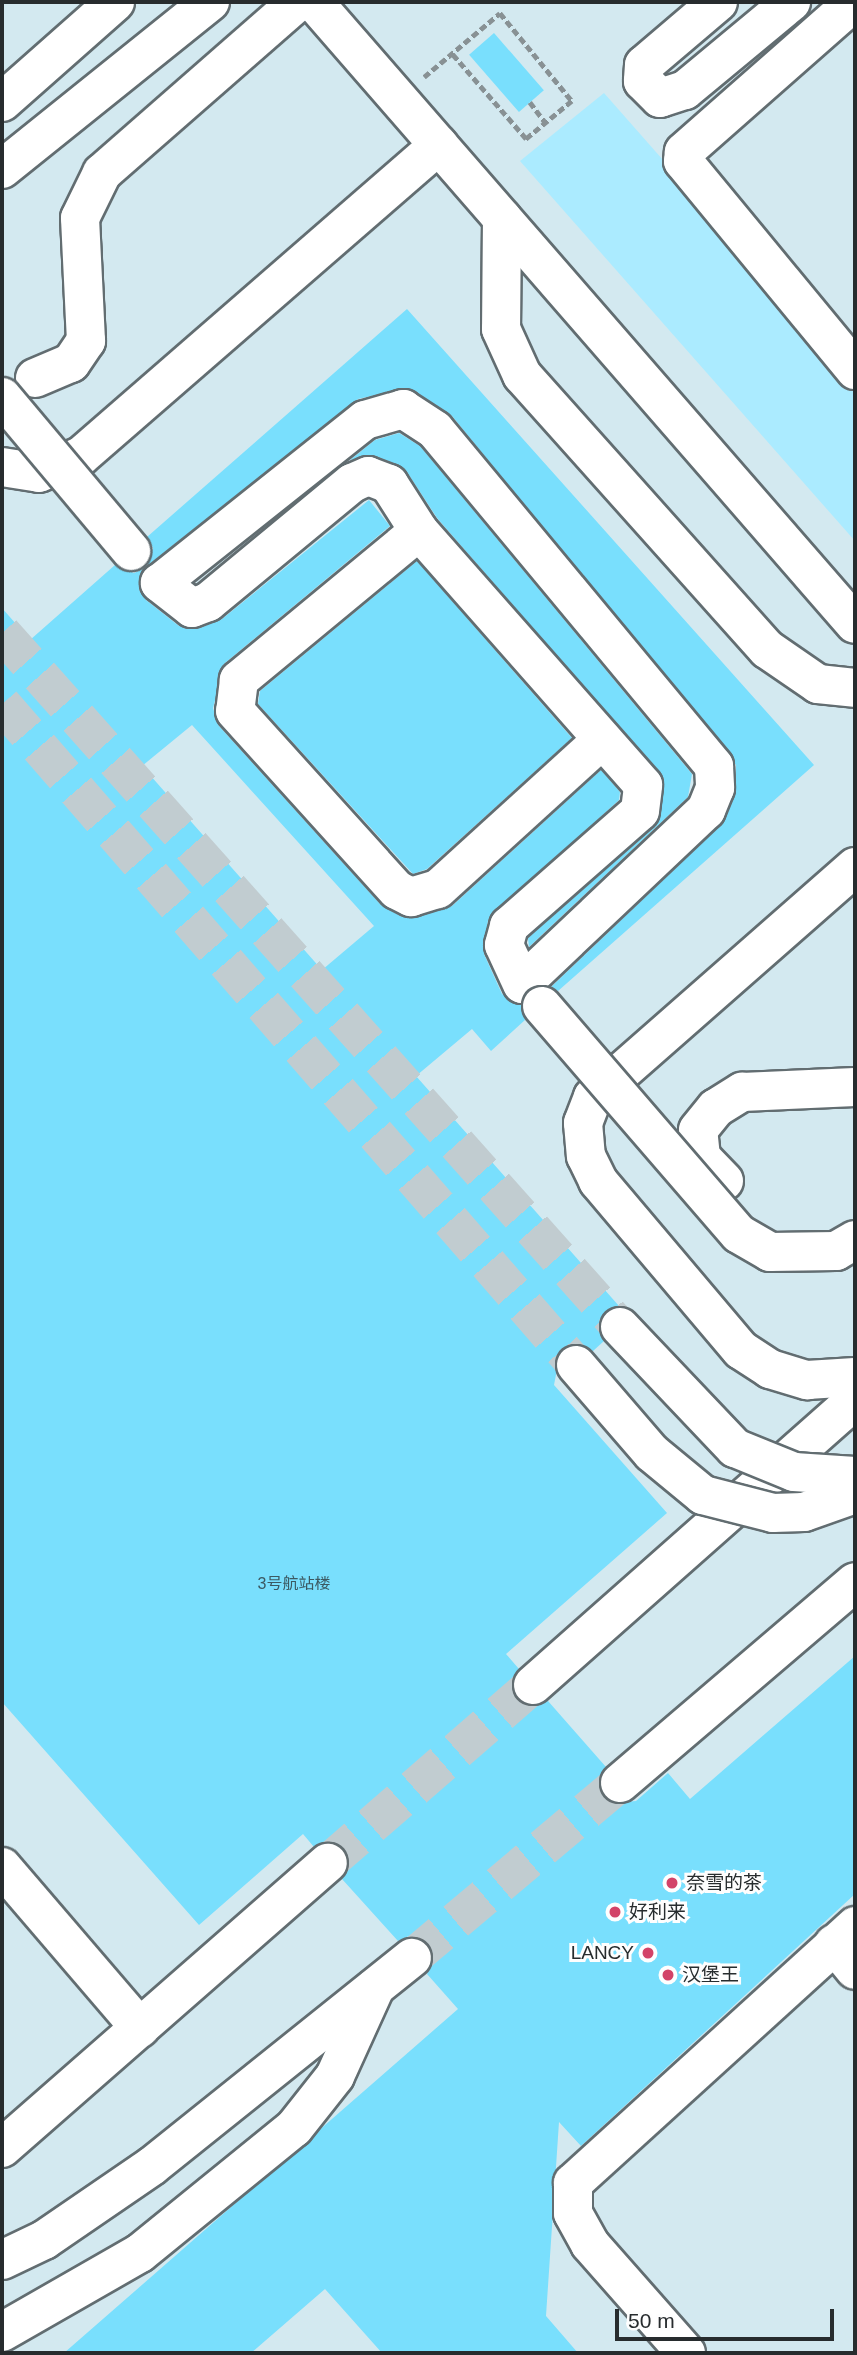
<!DOCTYPE html>
<meta charset="utf-8">
<style>
body{margin:0}
#map{position:relative;width:857px;height:2355px;overflow:hidden;background:#e7f4f8;font-family:Helvetica,"Noto Sans SC",sans-serif}
div>[style]{position:absolute}
[style*='--x']{left:calc(var(--x)*1px);top:calc(var(--y)*1px);width:calc(var(--w)*1px);rotate:calc(var(--a)*1deg)}
.built>*{inset:0;background:#d3e9f0;transform-origin:0 0}
.green>*{inset:0;background:#abebff}
.building>*{inset:0;background:#79dffd;transform-origin:0 0}
.minor-tunnel>*{height:38px;margin-top:-19px;transform-origin:0;background:repeating-linear-gradient(90deg,#c1ccd0 0 38px,transparent 0 57px)}
.highway-tunnel>*{height:38px;margin-top:-19px;transform-origin:0;background:repeating-linear-gradient(90deg,#c1ccd0 0 38px,transparent 0 57px)}
.path>*{height:4.5px;margin-top:-2.25px;transform-origin:0;background:repeating-linear-gradient(90deg,#889194 0 7px,transparent 0 10.5px)}
.roads{filter:drop-shadow(2px 0 #626d71) drop-shadow(-2px 0 #626d71) drop-shadow(0 2px #626d71) drop-shadow(0 -2px #626d71)}
.minor>*{height:38px;margin:-19px;padding:0 19px;transform-origin:19px;border-radius:19px;background:#fff}
.highway>*{height:38px;margin:-19px;padding:0 19px;transform-origin:19px;border-radius:19px;background:#fff}
.bridges{filter:drop-shadow(2px 0 #626d71) drop-shadow(-2px 0 #626d71) drop-shadow(0 2px #626d71) drop-shadow(0 -2px #626d71)}
.minor-bridge>*{height:38px;margin:-19px;padding:0 19px;transform-origin:19px;border-radius:19px;background:#fff}
.dots>*{width:19px;height:19px;translate:-50% -50%;box-sizing:border-box;border:4px solid #fefefe;border-radius:50%}
span{translate:-50% -50%;white-space:nowrap;text-align:center;line-height:1.15;-webkit-text-stroke:6px #fefefe;paint-order:stroke}
.number-label{font-size:16px;color:#3c5962}
.number-label span{-webkit-text-stroke-width:0}
.poi-label{font-size:19px;color:#272c2e}
.left{translate:0 -50%;text-align:left}
.right{translate:-100% -50%;text-align:right}
.frame{position:absolute;inset:0;border:4px solid #272c2e;pointer-events:none}
.scale{position:absolute;left:615px;top:2309px;width:219px;height:32px;box-sizing:border-box;border:4px solid #272c2e;border-top:0;padding-left:9px;font-size:21px;line-height:24px;white-space:nowrap;color:#272c2e;-webkit-text-stroke:5px #fefefe;paint-order:stroke}
</style>
<div id="map">
<div class="built">
<div style="left:2px;top:2px;width:853px;height:2351px"></div>
</div>
<div class="green">
<div style="clip-path:polygon(604px 93px,855px 378px,855px 541px,520px 161px)"></div>
</div>
<div class="building">
<div style="left:494px;top:33px;width:76px;height:33px;rotate:49deg"></div>
<div style="clip-path:polygon(407px 309px,814px 765px,558px 991px,551px 987px,721px 825px,735px 796px,736px 765px,452px 416px,407px 388px,358px 399px,147px 566px,153px 548px,147px 537px)"></div>
<div style="clip-path:polygon(399px 433px,420px 446px,692px 774px,688px 797px,529px 947px,528px 938px,654px 827px,664px 779px,437px 518px,407px 472px,376px 456px,350px 460px,375px 440px)"></div>
<div style="clip-path:polygon(evenodd,369px 500px,390px 526px,225px 663px,213px 708px,219px 726px,381px 905px,402px 917px,452px 906px,601px 770px,620px 792px,619px 800px,488px 920px,484px 954px,502px 994px,521px 1005px,525px 1020px,491px 1051px,472px 1029px,416px 1076px,619px 1306px,599px 1320px,604px 1341px,593px 1351px,573px 1343px,561px 1349px,554px 1385px,667px 1513px,506px 1654px,519px 1669px,512px 1690px,527px 1706px,548px 1701px,606px 1767px,598px 1786px,612px 1803px,636px 1801px,668px 1773px,690px 1799px,855px 1656px,855px 1894px,581px 2146px,559px 2122px,546px 2316px,578px 2353px,382px 2353px,325px 2289px,251px 2353px,64px 2353px,458px 2009px,427px 1974px,434px 1955px,429px 1944px,409px 1936px,398px 1941px,342px 1879px,349px 1858px,334px 1842px,314px 1847px,303px 1834px,199px 1925px,2px 1702px,2px 608px,30px 640px,115px 565px,134px 573px,145px 568px,139px 589px,146px 600px,179px 626px,200px 628px,222px 619px,369px 500px,192px 725px,374px 926px,322px 970px,142px 766px,192px 725px)"></div>
<div style="clip-path:polygon(417px 561px,572px 738px,427px 869px,413px 874px,258px 704px,260px 691px)"></div>
</div>
<div class="minor-tunnel">
<div style="--x:2;--y:633;--w:929;--a:48.32"></div>
<div style="--x:2;--y:704;--w:875;--a:49.03"></div>
<div style="--x:412;--y:1958;--w:272;--a:-40.1"></div>
</div>
<div class="highway-tunnel">
<div style="--x:328;--y:1863;--w:271;--a:-41"></div>
</div>
<div class="path">
<div style="--x:424;--y:77;--w:99;--a:-40.1"></div>
<div style="--x:500;--y:13;--w:114;--a:50.7"></div>
<div style="--x:572;--y:101;--w:60;--a:140.4"></div>
<div style="--x:526;--y:139;--w:113;--a:-131"></div>
<div style="--x:530;--y:102;--w:26;--a:53"></div>
</div>
<div class="roads">
<div class="minor">
<div style="--x:314;--y:2;--w:824;--a:48.98"></div>
<div style="--x:718;--y:2;--w:97;--a:139.6"></div>
<div style="--x:644;--y:65;--w:16;--a:94"></div>
<div style="--x:643;--y:81;--w:24;--a:45"></div>
<div style="--x:660;--y:98;--w:26;--a:-18"></div>
<div style="--x:685;--y:90;--w:138;--a:-39.7"></div>
<div style="--x:854;--y:2;--w:227;--a:138.6"></div>
<div style="--x:684;--y:152;--w:9;--a:96"></div>
<div style="--x:683;--y:161;--w:271;--a:50.5"></div>
<div style="--x:2;--y:102;--w:151;--a:-41.5"></div>
<div style="--x:2;--y:169;--w:267;--a:-38.8"></div>
<div style="--x:502;--y:218;--w:111;--a:90.5"></div>
<div style="--x:501;--y:329;--w:51;--a:65.5"></div>
<div style="--x:522;--y:375;--w:368;--a:48.2"></div>
<div style="--x:767;--y:649;--w:62;--a:34.5"></div>
<div style="--x:818;--y:684;--w:37;--a:6"></div>
<div style="--x:35;--y:378;--w:39;--a:-23"></div>
<div style="--x:71;--y:363;--w:27;--a:-56"></div>
<div style="--x:86;--y:341;--w:123;--a:-92.8"></div>
<div style="--x:80;--y:218;--w:50;--a:-63.9"></div>
<div style="--x:102;--y:173;--w:259;--a:-41.2"></div>
<div style="--x:403;--y:409;--w:38;--a:33"></div>
<div style="--x:435;--y:430;--w:437;--a:50.3"></div>
<div style="--x:714;--y:766;--w:22;--a:87"></div>
<div style="--x:715;--y:788;--w:24;--a:112"></div>
<div style="--x:706;--y:810;--w:253;--a:136.6"></div>
<div style="--x:522;--y:984;--w:43;--a:-114.8"></div>
<div style="--x:504;--y:945;--w:20;--a:-75"></div>
<div style="--x:509;--y:926;--w:174;--a:-41.3"></div>
<div style="--x:640;--y:811;--w:26;--a:-83"></div>
<div style="--x:643;--y:785;--w:339;--a:-131.4"></div>
<div style="--x:419;--y:531;--w:56;--a:-122.6"></div>
<div style="--x:389;--y:484;--w:22;--a:-159"></div>
<div style="--x:368;--y:476;--w:17;--a:156"></div>
<div style="--x:352;--y:483;--w:187;--a:140.4"></div>
<div style="--x:208;--y:602;--w:17;--a:159"></div>
<div style="--x:192;--y:608;--w:41;--a:-142"></div>
<div style="--x:160;--y:583;--w:262;--a:-38.5"></div>
<div style="--x:365;--y:420;--w:40;--a:-16"></div>
<div style="--x:2;--y:467;--w:37;--a:9"></div>
<div style="--x:39;--y:473;--w:45;--a:-22"></div>
<div style="--x:81;--y:456;--w:474;--a:-41"></div>
<div style="--x:419;--y:531;--w:234;--a:140.4"></div>
<div style="--x:239;--y:680;--w:31;--a:97"></div>
<div style="--x:235;--y:711;--w:241;--a:47.9"></div>
<div style="--x:397;--y:890;--w:16;--a:27"></div>
<div style="--x:411;--y:897;--w:28;--a:-17"></div>
<div style="--x:438;--y:889;--w:222;--a:-42.3"></div>
<div style="--x:855;--y:867;--w:349;--a:138.7"></div>
<div style="--x:593;--y:1097;--w:28;--a:111"></div>
<div style="--x:583;--y:1123;--w:33;--a:85"></div>
<div style="--x:586;--y:1156;--w:28;--a:64"></div>
<div style="--x:598;--y:1181;--w:221;--a:49.8"></div>
<div style="--x:741;--y:1350;--w:35;--a:33"></div>
<div style="--x:770;--y:1369;--w:39;--a:17"></div>
<div style="--x:807;--y:1380;--w:48;--a:-3.6"></div>
<div style="--x:724;--y:1181;--w:33;--a:-134"></div>
<div style="--x:701;--y:1157;--w:27;--a:-96"></div>
<div style="--x:698;--y:1130;--w:28;--a:-51"></div>
<div style="--x:716;--y:1108;--w:31;--a:-32"></div>
<div style="--x:742;--y:1092;--w:113;--a:-2.5"></div>
<div style="--x:620;--y:1783;--w:309;--a:-40.5"></div>
<div style="--x:2;--y:1867;--w:212;--a:49.4"></div>
<div style="--x:834;--y:1944;--w:33;--a:51"></div>
<div style="--x:2;--y:2260;--w:47;--a:-25.5"></div>
<div style="--x:44;--y:2240;--w:131;--a:-34.4"></div>
<div style="--x:152;--y:2166;--w:333;--a:-38.7"></div>
<div style="--x:2;--y:2332;--w:159;--a:-29.8"></div>
<div style="--x:140;--y:2253;--w:198;--a:-39.1"></div>
<div style="--x:294;--y:2128;--w:66;--a:-51.7"></div>
<div style="--x:335;--y:2076;--w:97;--a:-65.6"></div>
<div style="--x:686;--y:2353;--w:145;--a:-131.4"></div>
<div style="--x:590;--y:2244;--w:35;--a:-119"></div>
<div style="--x:573;--y:2213;--w:30;--a:-90"></div>
<div style="--x:573;--y:2183;--w:382;--a:-42.3"></div>
</div>
<div class="highway">
<div style="--x:533;--y:1685;--w:430;--a:-41.5"></div>
<div style="--x:2;--y:2148;--w:433;--a:-41.2"></div>
</div>
</div>
<div class="bridges">
<div class="minor-bridge">
<div style="--x:2;--y:397;--w:201;--a:50"></div>
<div style="--x:542;--y:1006;--w:301;--a:49.2"></div>
<div style="--x:739;--y:1234;--w:36;--a:30"></div>
<div style="--x:770;--y:1252;--w:66;--a:-0.9"></div>
<div style="--x:836;--y:1251;--w:22;--a:-30"></div>
<div style="--x:620;--y:1327;--w:167;--a:46.5"></div>
<div style="--x:735;--y:1448;--w:64;--a:22.1"></div>
<div style="--x:794;--y:1472;--w:61;--a:3.8"></div>
<div style="--x:576;--y:1365;--w:116;--a:49.2"></div>
<div style="--x:652;--y:1453;--w:66;--a:39.5"></div>
<div style="--x:703;--y:1495;--w:72;--a:14.4"></div>
<div style="--x:773;--y:1513;--w:31;--a:-2"></div>
<div style="--x:804;--y:1512;--w:54;--a:-19.4"></div>
</div>
</div>
<div class="dots">
<div style="left:672px;top:1883px;background:#d24368"></div>
<div style="left:615px;top:1912px;background:#d24368"></div>
<div style="left:648px;top:1953px;background:#d24368"></div>
<div style="left:668px;top:1975px;background:#d24368"></div>
</div>
<div class="number-label">
<span style="left:294px;top:1584px">3号航站楼</span>
</div>
<div class="poi-label">
<span class="left" style="left:686px;top:1883px">奈雪的茶</span>
<span class="left" style="left:629px;top:1912px">好利来</span>
<span class="right" style="left:634px;top:1953px">LANCY</span>
<span class="left" style="left:682px;top:1975px">汉堡王</span>
</div>
<div class="frame"></div>
<div class="scale">50 m</div>
</div>
